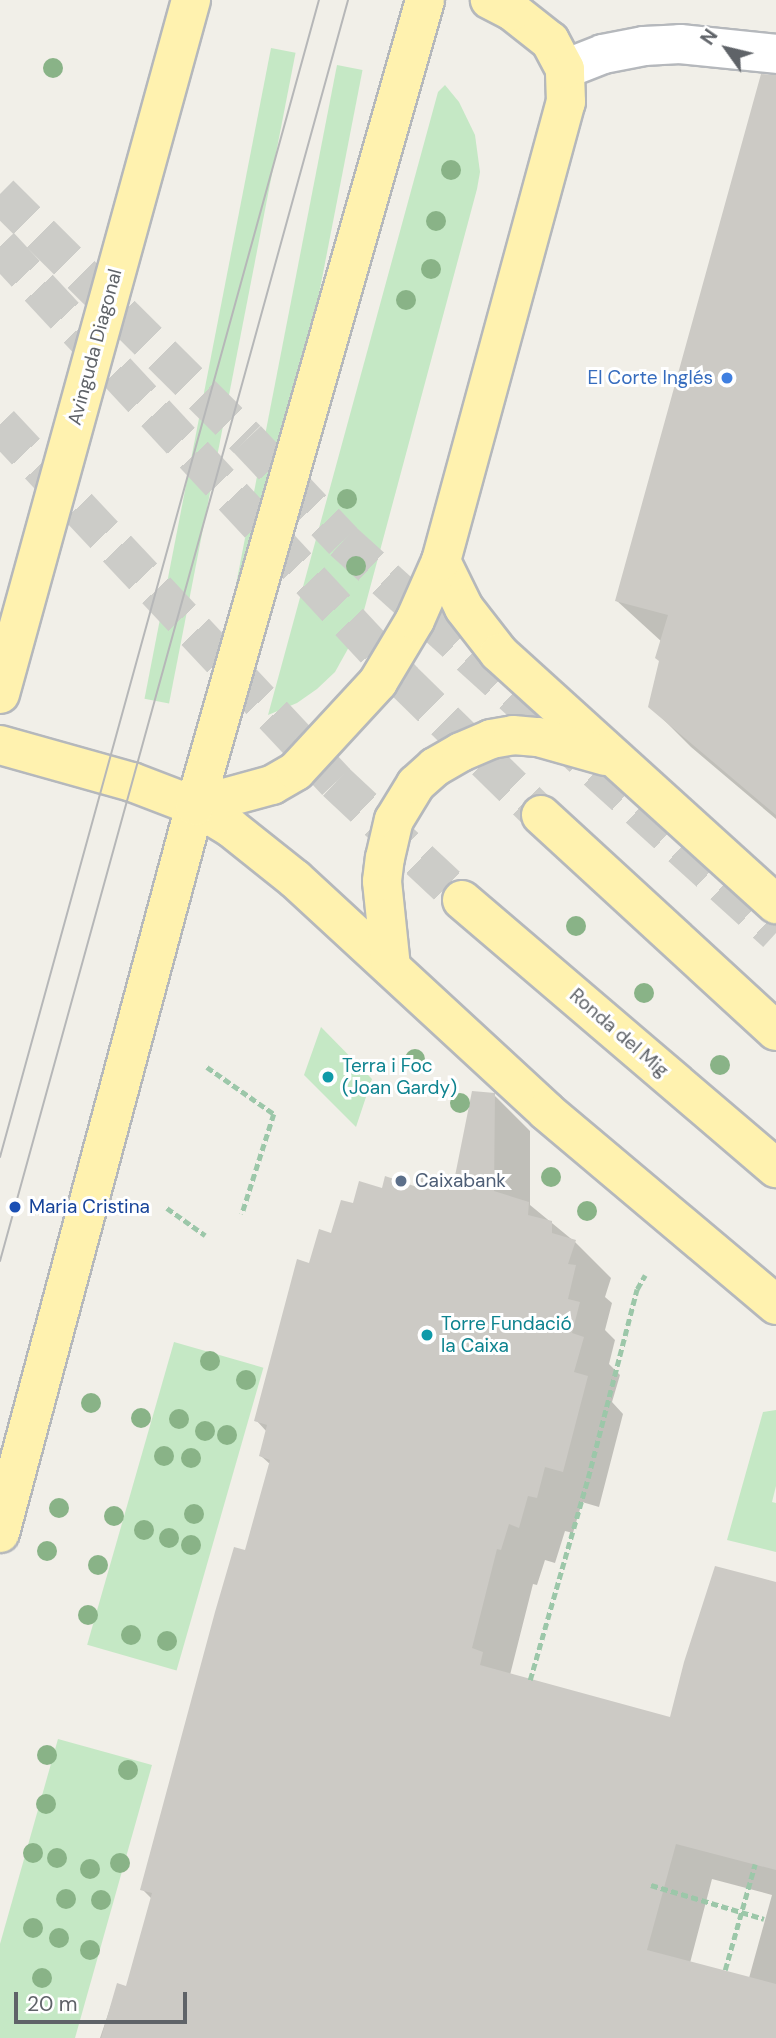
<!DOCTYPE html>
<meta charset="utf-8">
<style>
body{margin:0}
#map{position:relative;width:776px;height:2038px;overflow:hidden;background:#f1efe8;font-family:"DM Sans",sans-serif}
div>[style]{position:absolute}
[style*='--x']{left:calc(var(--x)*1px);top:calc(var(--y)*1px);width:calc(var(--w)*1px);rotate:calc(var(--a)*1deg)}
.green>*{inset:0;background:#c5e8c5;transform-origin:0 0}
.shadow>*{inset:0;background:#0003}
.building>*{inset:0;background:#cccac5}
.major-tunnel>*{height:38px;margin-top:-19px;transform-origin:0;background:repeating-linear-gradient(90deg,#ccccc8 0 38px,transparent 0 57px)}
.path>*{height:4.5px;margin-top:-2.25px;transform-origin:0;background:repeating-linear-gradient(90deg,#9cc7a9 0 7px,transparent 0 10.5px)}
.roads{filter:drop-shadow(2px 0 #b5b8bc) drop-shadow(-2px 0 #b5b8bc) drop-shadow(0 2px #b5b8bc) drop-shadow(0 -2px #b5b8bc)}
.minor>*{height:38px;margin:-19px;padding:0 19px;transform-origin:19px;border-radius:19px;background:#fff}
.major>*{height:38px;margin:-19px;padding:0 19px;transform-origin:19px;border-radius:19px;background:#fff2af}
.tram>*{height:2px;margin:-1px;padding:0 1px;transform-origin:1px;border-radius:1px;background:#b6b7b8}
.trees>*{width:20px;height:20px;margin:-10px;border-radius:50%;background:#89b387}
.dots>*{width:19px;height:19px;translate:-50% -50%;box-sizing:border-box;border:4px solid #fff;border-radius:50%}
span{translate:-50% -50%;white-space:nowrap;text-align:center;line-height:1.15;-webkit-text-stroke:6px #fff;paint-order:stroke}
.street-label{font-size:19px;color:#5f6368}
.shop-label{font-size:19px;color:#366cbe}
.right{translate:-100% -50%;text-align:right}
.culture-label{font-size:19px;color:#0d838f}
.left{translate:0 -50%;text-align:left}
.service-label{font-size:19px;color:#4e5e75}
.transit-label{font-size:19px;color:#164399}
.north{position:absolute;left:692px;top:14px;width:70px;height:70px;-webkit-text-stroke:5px #fff;paint-order:stroke;rotate:304deg;font-size:19px;font-weight:700;line-height:28px;text-align:center;color:#5f6368}
.north::after{content:'';display:block;margin:auto;width:24px;height:32px;background:#5f6368;clip-path:polygon(50% 0,100% 100%,50% 72%,0 100%)}
.scale{position:absolute;left:14px;top:1992px;width:173px;height:32px;box-sizing:border-box;border:4px solid #5f6368;border-top:0;padding-left:9px;font-size:21px;line-height:24px;white-space:nowrap;color:#5f6368;-webkit-text-stroke:5px #fff;paint-order:stroke}
</style>
<div id="map">
<div class="green">
<div style="left:271px;top:48px;width:25px;height:663px;rotate:11deg"></div>
<div style="left:337px;top:65px;width:26px;height:662px;rotate:11deg"></div>
<div style="clip-path:polygon(445px 85px,459px 102px,475px 135px,480px 172px,477px 189px,359px 629px,335px 672px,317px 689px,297px 703px,268px 715px,438px 92px)"></div>
<div style="clip-path:polygon(321px 1027px,372px 1079px,356px 1127px,304px 1075px)"></div>
<div style="left:174px;top:1342px;width:93px;height:315px;rotate:16deg"></div>
<div style="clip-path:polygon(776px 1410px,776px 1486px,772px 1502px,776px 1503px,776px 1552px,727px 1540px,763px 1412px)"></div>
<div style="clip-path:polygon(58px 1739px,152px 1765px,75px 2038px,0 2038px,0 1944px)"></div>
</div>
<div class="shadow">
<div style="clip-path:polygon(776px 156px,776px 819px,691px 747px,650px 706px,661px 662px,662px 642px,617px 601px)"></div>
<div style="clip-path:polygon(evenodd,494px 1095px,530px 1131px,530px 1205px,575px 1242px,611px 1278px,605px 1297px,612px 1303px,605px 1330px,615px 1340px,609px 1364px,620px 1375px,612px 1402px,623px 1414px,599px 1507px,582px 1502px,573px 1533px,565px 1531px,555px 1563px,545px 1560px,537px 1585px,533px 1584px,510px 1675px,672px 1719px,776px 1584px,776px 2038px,100px 2038px,118px 1985px,127px 1988px,152px 1899px,142px 1889px,247px 1553px,271px 1465px,261px 1456px,267px 1432px,256px 1420px,310px 1265px,354px 1205px,383px 1190px,418px 1189px,455px 1183px,494px 1095px,712px 1879px,772px 1895px,749px 1978px,690px 1963px,712px 1879px)"></div>
</div>
<div class="building">
<div style="clip-path:polygon(761px 74px,776px 75px,776px 815px,648px 707px,659px 661px,655px 658px,668px 615px,615px 601px)"></div>
<div style="clip-path:polygon(472px 1091px,495px 1093px,494px 1191px,529px 1202px,528px 1215px,552px 1221px,552px 1233px,576px 1240px,568px 1264px,576px 1265px,568px 1299px,580px 1302px,572px 1333px,584px 1337px,574px 1372px,588px 1376px,563px 1472px,545px 1467px,537px 1498px,528px 1496px,519px 1528px,509px 1524px,501px 1550px,497px 1549px,472px 1648px,483px 1652px,480px 1665px,670px 1717px,684px 1662px,715px 1566px,776px 1582px,776px 1870px,676px 1844px,647px 1950px,776px 1984px,776px 2038px,101px 2038px,117px 1983px,126px 1986px,152px 1893px,140px 1890px,215px 1612px,234px 1547px,245px 1550px,270px 1460px,259px 1456px,267px 1425px,254px 1421px,297px 1259px,309px 1263px,319px 1229px,331px 1233px,341px 1200px,353px 1203px,359px 1181px,382px 1188px,385px 1176px,417px 1187px,420px 1172px,454px 1181px)"></div>
</div>
<div class="major-tunnel">
<div style="--x:0;--y:194;--w:348;--a:44.8"></div>
<div style="--x:247;--y:439;--w:140;--a:46.7"></div>
<div style="--x:343;--y:541;--w:584;--a:42.15"></div>
<div style="--x:0;--y:246;--w:594;--a:47.12"></div>
<div style="--x:404;--y:681;--w:192;--a:44.4"></div>
<div style="--x:0;--y:424;--w:491;--a:46.8"></div>
<div style="--x:336;--y:782;--w:173;--a:43.1"></div>
</div>
<div class="path">
<div style="--x:207;--y:1067;--w:82;--a:35"></div>
<div style="--x:274;--y:1114;--w:105;--a:107.7"></div>
<div style="--x:167;--y:1208;--w:47;--a:35.4"></div>
<div style="--x:530;--y:1680;--w:210;--a:-74"></div>
<div style="--x:588;--y:1478;--w:195;--a:-75.5"></div>
<div style="--x:637;--y:1289;--w:16;--a:-60"></div>
<div style="--x:651;--y:1885;--w:118;--a:16.7"></div>
<div style="--x:725;--y:1970;--w:110;--a:-74.2"></div>
</div>
<div class="roads">
<div class="minor">
<div style="--x:565;--y:69;--w:41;--a:-21.5"></div>
<div style="--x:603;--y:54;--w:42;--a:-11"></div>
<div style="--x:644;--y:46;--w:36;--a:-3"></div>
<div style="--x:680;--y:44;--w:97;--a:5.9"></div>
</div>
<div class="major">
<div style="--x:441;--y:561;--w:52;--a:63.9"></div>
<div style="--x:464;--y:608;--w:57;--a:52.1"></div>
<div style="--x:499;--y:653;--w:374;--a:42.2"></div>
<div style="--x:0;--y:694;--w:720;--a:-74.61"></div>
<div style="--x:0;--y:745;--w:137;--a:15.7"></div>
<div style="--x:132;--y:782;--w:67;--a:20.9"></div>
<div style="--x:195;--y:806;--w:42;--a:31.4"></div>
<div style="--x:231;--y:828;--w:82;--a:38.6"></div>
<div style="--x:295;--y:879;--w:342;--a:42.7"></div>
<div style="--x:546;--y:1111;--w:301;--a:40.1"></div>
<div style="--x:195;--y:806;--w:80;--a:-15.3"></div>
<div style="--x:272;--y:785;--w:28;--a:-30"></div>
<div style="--x:296;--y:771;--w:121;--a:-47.3"></div>
<div style="--x:378;--y:682;--w:72;--a:-59.2"></div>
<div style="--x:415;--y:620;--w:64;--a:-66.2"></div>
<div style="--x:441;--y:561;--w:476;--a:-74.8"></div>
<div style="--x:566;--y:102;--w:33;--a:-92"></div>
<div style="--x:565;--y:69;--w:32;--a:-118"></div>
<div style="--x:550;--y:41;--w:48;--a:-141.7"></div>
<div style="--x:512;--y:11;--w:25;--a:-153"></div>
<div style="--x:541;--y:815;--w:319;--a:42.6"></div>
<div style="--x:462;--y:900;--w:413;--a:40.5"></div>
<div style="--x:391;--y:967;--w:86;--a:-96"></div>
<div style="--x:382;--y:881;--w:23;--a:-83"></div>
<div style="--x:385;--y:858;--w:39;--a:-77"></div>
<div style="--x:394;--y:820;--w:42;--a:-58.6"></div>
<div style="--x:416;--y:784;--w:25;--a:-42"></div>
<div style="--x:435;--y:767;--w:30;--a:-30"></div>
<div style="--x:461;--y:752;--w:33;--a:-23"></div>
<div style="--x:491;--y:739;--w:22;--a:-10"></div>
<div style="--x:513;--y:735;--w:25;--a:5"></div>
<div style="--x:538;--y:737;--w:70;--a:15.8"></div>
<div style="--x:0;--y:1533;--w:753;--a:-74.99"></div>
<div style="--x:195;--y:806;--w:838;--a:-74.07"></div>
</div>
</div>
<div class="tram">
<div style="--x:0;--y:1157;--w:1200;--a:-74.59"></div>
<div style="--x:0;--y:1261;--w:1308;--a:-74.57"></div>
</div>
<div class="trees">
<div style="left:53px;top:68px"></div>
<div style="left:451px;top:170px"></div>
<div style="left:436px;top:221px"></div>
<div style="left:431px;top:269px"></div>
<div style="left:406px;top:300px"></div>
<div style="left:347px;top:499px"></div>
<div style="left:356px;top:566px"></div>
<div style="left:576px;top:926px"></div>
<div style="left:644px;top:993px"></div>
<div style="left:415px;top:1059px"></div>
<div style="left:720px;top:1065px"></div>
<div style="left:460px;top:1103px"></div>
<div style="left:551px;top:1177px"></div>
<div style="left:587px;top:1211px"></div>
<div style="left:210px;top:1361px"></div>
<div style="left:246px;top:1380px"></div>
<div style="left:91px;top:1403px"></div>
<div style="left:141px;top:1418px"></div>
<div style="left:179px;top:1419px"></div>
<div style="left:205px;top:1431px"></div>
<div style="left:227px;top:1435px"></div>
<div style="left:164px;top:1456px"></div>
<div style="left:191px;top:1458px"></div>
<div style="left:59px;top:1508px"></div>
<div style="left:194px;top:1514px"></div>
<div style="left:114px;top:1516px"></div>
<div style="left:144px;top:1530px"></div>
<div style="left:169px;top:1538px"></div>
<div style="left:191px;top:1545px"></div>
<div style="left:47px;top:1551px"></div>
<div style="left:98px;top:1565px"></div>
<div style="left:88px;top:1615px"></div>
<div style="left:131px;top:1635px"></div>
<div style="left:167px;top:1641px"></div>
<div style="left:47px;top:1755px"></div>
<div style="left:128px;top:1770px"></div>
<div style="left:46px;top:1804px"></div>
<div style="left:33px;top:1853px"></div>
<div style="left:57px;top:1858px"></div>
<div style="left:120px;top:1863px"></div>
<div style="left:90px;top:1869px"></div>
<div style="left:66px;top:1899px"></div>
<div style="left:101px;top:1900px"></div>
<div style="left:33px;top:1928px"></div>
<div style="left:59px;top:1938px"></div>
<div style="left:90px;top:1950px"></div>
<div style="left:42px;top:1978px"></div>
</div>
<div class="dots">
<div style="left:727px;top:378px;background:#3f7fe0"></div>
<div style="left:328px;top:1077px;background:#0f9aa8"></div>
<div style="left:401px;top:1181px;background:#5c6f8a"></div>
<div style="left:15px;top:1207px;background:#1a4fb4"></div>
<div style="left:427px;top:1335px;background:#0f9aa8"></div>
</div>
<div class="street-label">
<span style="left:95px;top:347px;rotate:-75deg">Avinguda Diagonal</span>
<span style="left:619px;top:1033px;rotate:41deg">Ronda del Mig</span>
</div>
<div class="shop-label">
<span class="right" style="left:713px;top:378px">El Corte Inglés</span>
</div>
<div class="culture-label">
<span class="left" style="left:342px;top:1077px">Terra i Foc<br>(Joan Gardy)</span>
<span class="left" style="left:441px;top:1335px">Torre Fundació<br>la Caixa</span>
</div>
<div class="service-label">
<span class="left" style="left:415px;top:1181px">Caixabank</span>
</div>
<div class="transit-label">
<span class="left" style="left:29px;top:1207px">Maria Cristina</span>
</div>
<div class="north">N</div>
<div class="scale">20 m</div>
</div>
